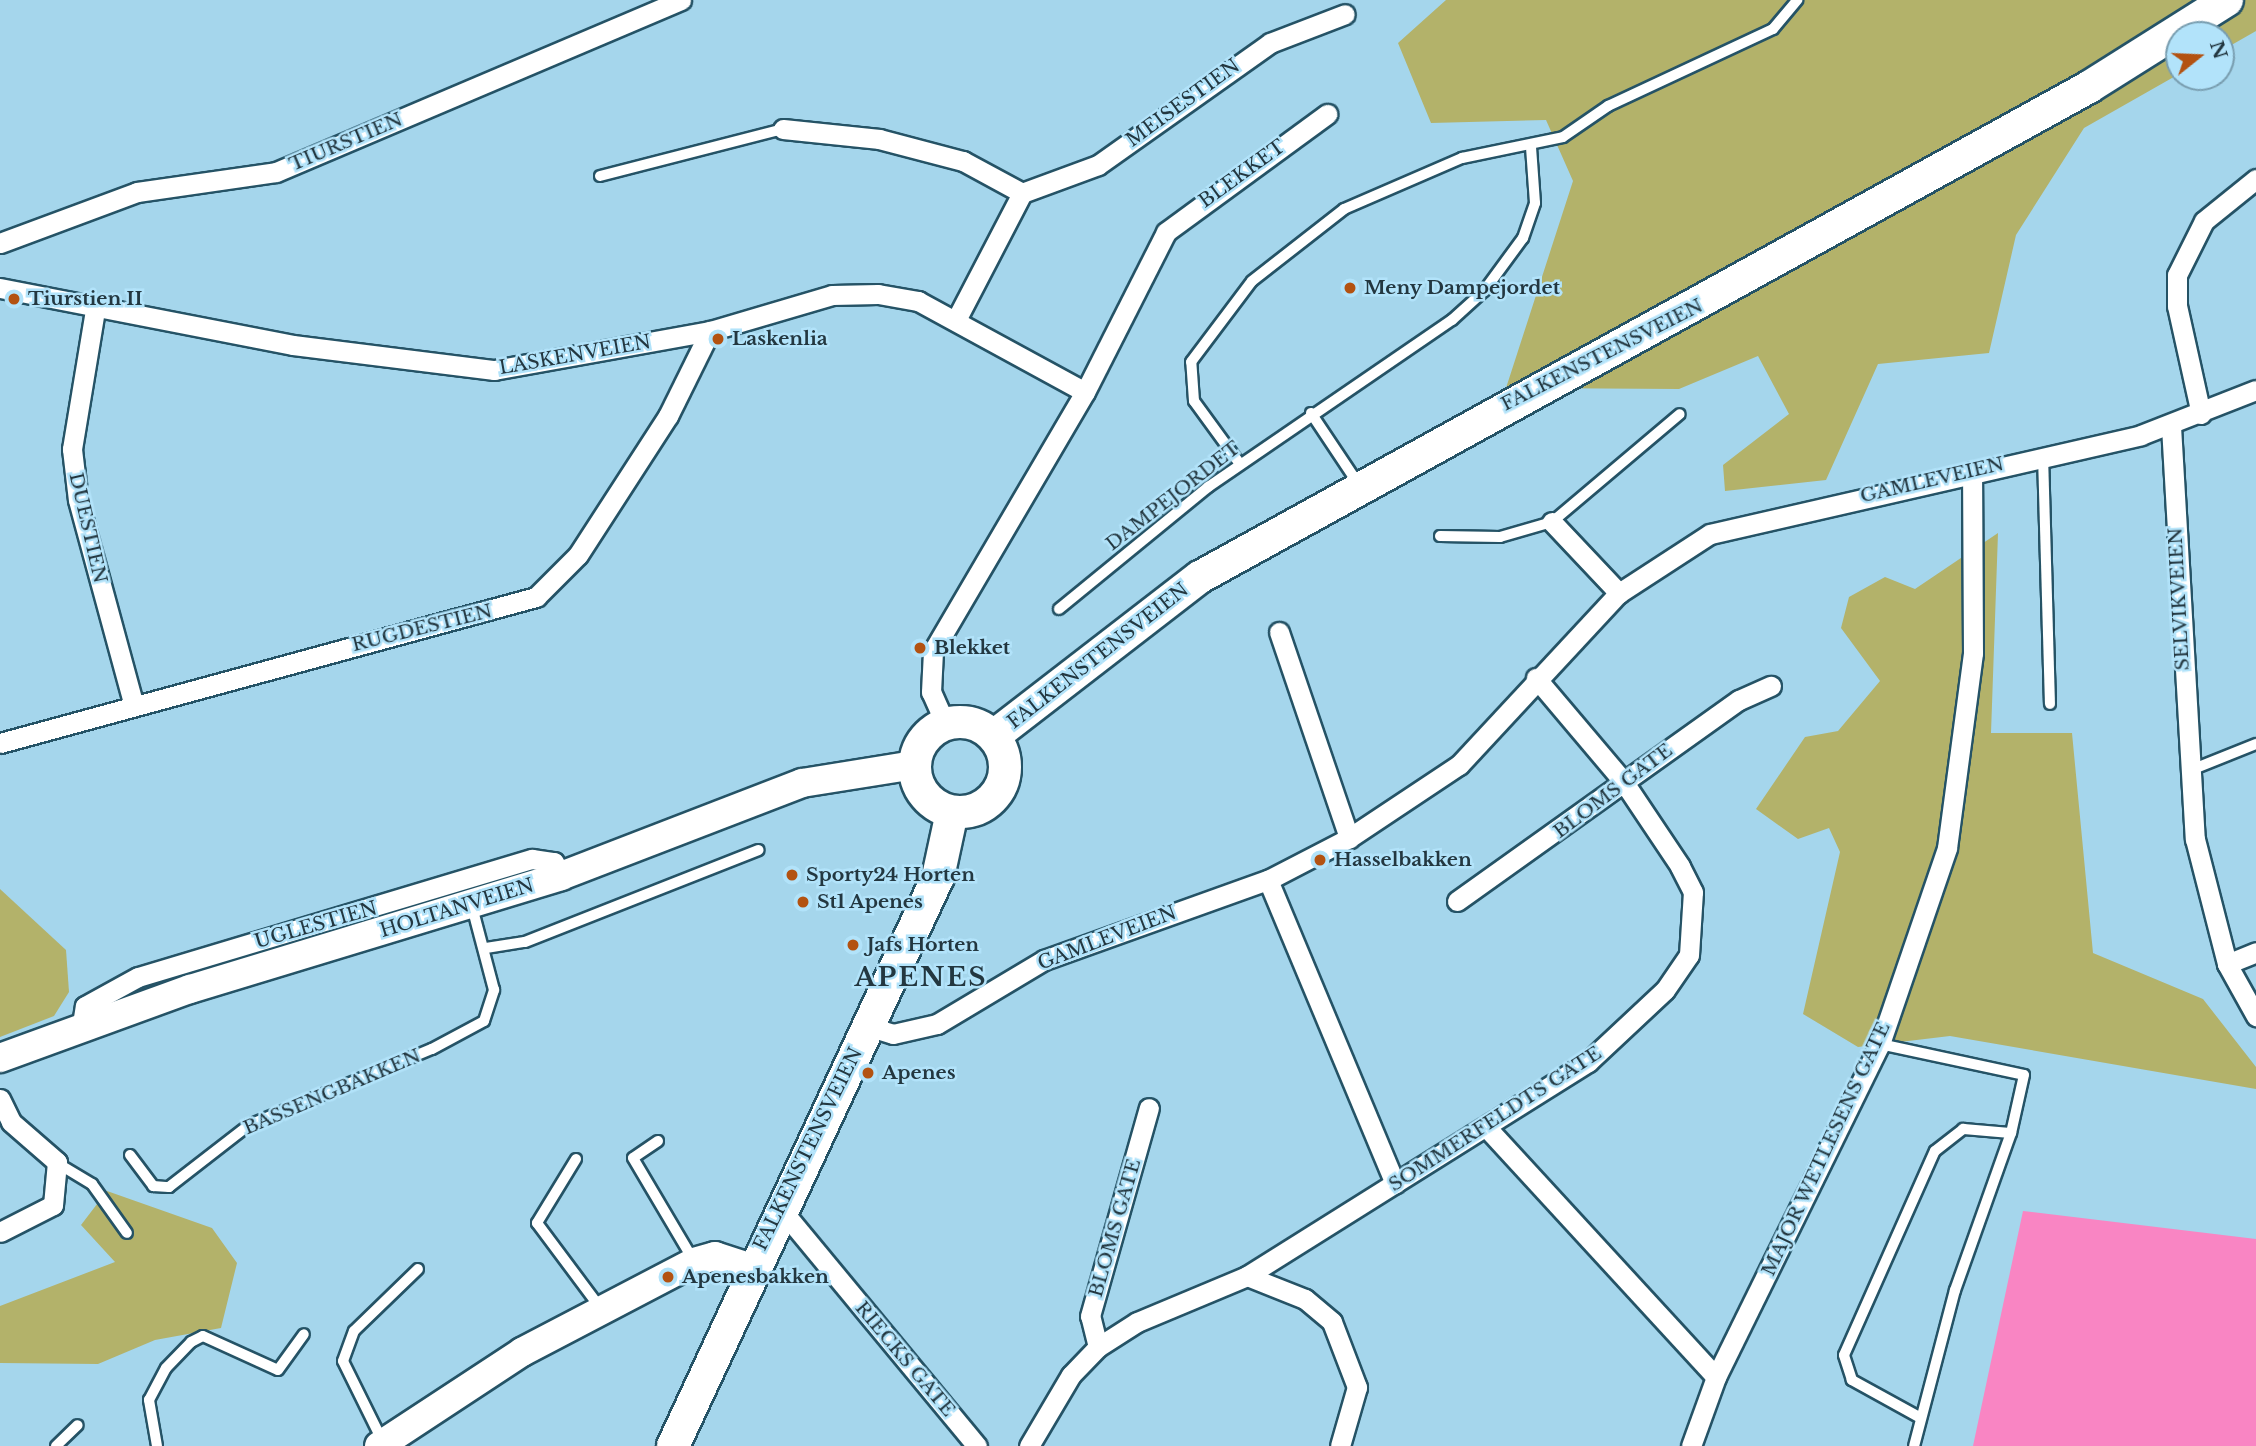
<!DOCTYPE html>
<style>
body{margin:0}
#map{position:relative;width:2256px;height:1446px;overflow:hidden;background:#a5d6ec;font-family:"Libre Baskerville",serif}
div>[style]{position:absolute}
[style*='--x']{left:calc(var(--x)*1px);top:calc(var(--y)*1px);width:calc(var(--w)*1px);rotate:calc(var(--a)*1deg)}
.green>*{inset:0;background:#b3b26a}
.water>*{inset:0;background:#f985c3}
.roads{filter:drop-shadow(2px 0 #255366) drop-shadow(-2px 0 #255366) drop-shadow(0 2px #255366) drop-shadow(0 -2px #255366)}
.lane>*{height:10px;margin:-5px;padding:0 5px;transform-origin:5px;border-radius:5px;background:#fff}
.street>*{height:19px;margin:-9.5px;padding:0 9.5px;transform-origin:9.5px;border-radius:9.5px;background:#fff}
.secondary>*{height:28px;margin:-14px;padding:0 14px;transform-origin:14px;border-radius:14px;background:#fff}
.primary>*{height:32px;margin:-16px;padding:0 16px;transform-origin:16px;border-radius:16px;background:#fff}
.primary>.ring{margin:-16px;padding:0;box-sizing:content-box;background:none;border:32px solid #fff;border-radius:50%}
.dots>*{width:19px;height:19px;translate:-50% -50%;box-sizing:border-box;border:4px solid #b2e3fa;border-radius:50%}
span{translate:-50% -50%;white-space:nowrap;text-align:center;line-height:1.15;-webkit-text-stroke:5px #b2e3fa;paint-order:stroke}
.street-label{font-size:19px;color:#233740}
.poi-label{font-size:19px;color:#233740;font-weight:700}
.left{translate:0 -50%;text-align:left}
.district-label{font-size:26px;color:#233740;font-weight:700;letter-spacing:2px}
.north{position:absolute;left:2165px;top:21px;width:70px;height:70px;box-sizing:border-box;background:#b2e3fa;border:2px solid #799eb0;border-radius:50%;rotate:72deg;font-size:19px;font-weight:700;line-height:28px;text-align:center;color:#233740}
.north::after{content:'';display:block;margin:auto;width:24px;height:32px;background:#b35211;clip-path:polygon(50% 0,100% 100%,50% 72%,0 100%)}
</style>
<div id="map">
<div class="green">
<div style="clip-path:polygon(1446px 0,2256px 0,2256px 31px,2221px 51px,2221px 35px,2179px 35px,2179px 74px,2084px 128px,2016px 235px,1989px 353px,1878px 364px,1826px 480px,1725px 491px,1723px 465px,1789px 414px,1758px 356px,1679px 389px,1506px 388px,1573px 181px,1546px 120px,1431px 123px,1398px 43px)"></div>
<div style="clip-path:polygon(1998px 533px,1991px 733px,2072px 733px,2093px 953px,2203px 999px,2256px 1067px,2256px 1089px,1950px 1036px,1858px 1047px,1803px 1014px,1840px 852px,1829px 828px,1798px 839px,1756px 809px,1805px 737px,1838px 731px,1880px 681px,1841px 628px,1849px 597px,1885px 577px,1915px 589px)"></div>
<div style="clip-path:polygon(0 889px,66px 950px,69px 992px,54px 1016px,0 1037px)"></div>
<div style="clip-path:polygon(107px 1191px,212px 1228px,237px 1263px,221px 1328px,155px 1340px,98px 1364px,0 1363px,0 1306px,115px 1262px,81px 1225px)"></div>
</div>
<div class="water">
<div style="clip-path:polygon(2023px 1211px,2256px 1239px,2256px 1446px,1973px 1446px)"></div>
</div>
<div class="roads">
<div class="lane">
<div style="--x:600;--y:176;--w:189;--a:-14.4"></div>
<div style="--x:1311;--y:413;--w:87;--a:56.3"></div>
<div style="--x:2043;--y:455;--w:249;--a:88.4"></div>
<div style="--x:1240;--y:464;--w:78;--a:-126.1"></div>
<div style="--x:1194;--y:401;--w:39;--a:-94"></div>
<div style="--x:1191;--y:362;--w:101;--a:-53"></div>
<div style="--x:1252;--y:281;--w:117;--a:-38"></div>
<div style="--x:1344;--y:209;--w:129;--a:-23.4"></div>
<div style="--x:1462;--y:158;--w:103;--a:-11.7"></div>
<div style="--x:1563;--y:137;--w:55;--a:-34.6"></div>
<div style="--x:1608;--y:106;--w:182;--a:-25"></div>
<div style="--x:1773;--y:29;--w:38;--a:-50"></div>
<div style="--x:1440;--y:536;--w:60;--a:1"></div>
<div style="--x:1500;--y:537;--w:54;--a:-16.1"></div>
<div style="--x:1552;--y:522;--w:167;--a:-40.2"></div>
<div style="--x:1059;--y:609;--w:193;--a:-39.3"></div>
<div style="--x:1208;--y:487;--w:296;--a:-34.4"></div>
<div style="--x:1452;--y:320;--w:43;--a:-42.2"></div>
<div style="--x:1484;--y:291;--w:66;--a:-53.7"></div>
<div style="--x:1523;--y:238;--w:37;--a:-71"></div>
<div style="--x:1535;--y:203;--w:56;--a:-94.1"></div>
<div style="--x:2191;--y:770;--w:70;--a:-21.8"></div>
<div style="--x:486;--y:948;--w:39;--a:-9"></div>
<div style="--x:525;--y:942;--w:251;--a:-21.5"></div>
<div style="--x:1880;--y:1044;--w:147;--a:12.1"></div>
<div style="--x:2024;--y:1075;--w:59;--a:102.6"></div>
<div style="--x:2011;--y:1133;--w:167;--a:109.6"></div>
<div style="--x:1955;--y:1290;--w:161;--a:104.7"></div>
<div style="--x:658;--y:1141;--w:30;--a:146"></div>
<div style="--x:633;--y:1158;--w:120;--a:59.4"></div>
<div style="--x:130;--y:1155;--w:39;--a:53"></div>
<div style="--x:153;--y:1186;--w:16;--a:4"></div>
<div style="--x:169;--y:1187;--w:101;--a:-37.8"></div>
<div style="--x:249;--y:1125;--w:198;--a:-22.6"></div>
<div style="--x:432;--y:1049;--w:59;--a:-28.3"></div>
<div style="--x:484;--y:1021;--w:33;--a:-72"></div>
<div style="--x:494;--y:990;--w:86;--a:-104.8"></div>
<div style="--x:576;--y:1159;--w:75;--a:121.4"></div>
<div style="--x:537;--y:1223;--w:107;--a:53.3"></div>
<div style="--x:57;--y:1163;--w:41;--a:31"></div>
<div style="--x:92;--y:1184;--w:60;--a:54.5"></div>
<div style="--x:1919;--y:1417;--w:77;--a:-151.1"></div>
<div style="--x:1852;--y:1380;--w:26;--a:-108"></div>
<div style="--x:1844;--y:1355;--w:223;--a:-66"></div>
<div style="--x:1935;--y:1151;--w:36;--a:-38"></div>
<div style="--x:1963;--y:1129;--w:48;--a:4.8"></div>
<div style="--x:382;--y:1440;--w:88;--a:-116.3"></div>
<div style="--x:343;--y:1361;--w:32;--a:-70"></div>
<div style="--x:354;--y:1331;--w:89;--a:-44.1"></div>
<div style="--x:56;--y:1446;--w:30;--a:-44"></div>
<div style="--x:157;--y:1446;--w:47;--a:-99.9"></div>
<div style="--x:149;--y:1400;--w:36;--a:-62"></div>
<div style="--x:166;--y:1368;--w:36;--a:-46"></div>
<div style="--x:191;--y:1342;--w:13;--a:-27"></div>
<div style="--x:203;--y:1336;--w:82;--a:24.4"></div>
<div style="--x:278;--y:1370;--w:44;--a:-54.2"></div>
</div>
<div class="street">
<div style="--x:783;--y:129;--w:97;--a:5.9"></div>
<div style="--x:879;--y:139;--w:87;--a:14.7"></div>
<div style="--x:963;--y:161;--w:67;--a:28.5"></div>
<div style="--x:0;--y:243;--w:146;--a:-20.4"></div>
<div style="--x:137;--y:192;--w:140;--a:-8.2"></div>
<div style="--x:276;--y:172;--w:440;--a:-23"></div>
<div style="--x:0;--y:288;--w:298;--a:11"></div>
<div style="--x:293;--y:345;--w:203;--a:7.1"></div>
<div style="--x:494;--y:370;--w:219;--a:-10.2"></div>
<div style="--x:710;--y:331;--w:127;--a:-16.4"></div>
<div style="--x:832;--y:295;--w:46;--a:-1.2"></div>
<div style="--x:878;--y:294;--w:41;--a:9.9"></div>
<div style="--x:918;--y:301;--w:190;--a:28.6"></div>
<div style="--x:95;--y:310;--w:141;--a:99.4"></div>
<div style="--x:72;--y:449;--w:51;--a:83.3"></div>
<div style="--x:78;--y:500;--w:209;--a:74.8"></div>
<div style="--x:956;--y:320;--w:143;--a:-62.5"></div>
<div style="--x:1022;--y:193;--w:81;--a:-20.2"></div>
<div style="--x:1098;--y:165;--w:211;--a:-35.3"></div>
<div style="--x:1270;--y:43;--w:80;--a:-21.1"></div>
<div style="--x:2201;--y:414;--w:111;--a:-102.5"></div>
<div style="--x:2177;--y:306;--w:31;--a:-90"></div>
<div style="--x:2177;--y:275;--w:60;--a:-63.4"></div>
<div style="--x:2204;--y:221;--w:67;--a:-38.9"></div>
<div style="--x:2171;--y:426;--w:414;--a:86.7"></div>
<div style="--x:2195;--y:839;--w:129;--a:75.6"></div>
<div style="--x:2227;--y:964;--w:60;--a:60.9"></div>
<div style="--x:1552;--y:522;--w:98;--a:46.7"></div>
<div style="--x:1279;--y:632;--w:218;--a:71.2"></div>
<div style="--x:945;--y:723;--w:34;--a:-114"></div>
<div style="--x:931;--y:692;--w:41;--a:-87.2"></div>
<div style="--x:933;--y:651;--w:300;--a:-59.6"></div>
<div style="--x:1085;--y:392;--w:179;--a:-63.1"></div>
<div style="--x:1166;--y:232;--w:200;--a:-36.2"></div>
<div style="--x:0;--y:743;--w:556;--a:-15.24"></div>
<div style="--x:536;--y:597;--w:59;--a:-45"></div>
<div style="--x:578;--y:555;--w:166;--a:-57.1"></div>
<div style="--x:668;--y:416;--w:95;--a:-63.7"></div>
<div style="--x:1268;--y:880;--w:329;--a:67.3"></div>
<div style="--x:1457;--y:901;--w:346;--a:-35.5"></div>
<div style="--x:1739;--y:700;--w:35;--a:-24"></div>
<div style="--x:2227;--y:964;--w:31;--a:-22"></div>
<div style="--x:82;--y:1024;--w:18;--a:-81"></div>
<div style="--x:85;--y:1006;--w:60;--a:-28.7"></div>
<div style="--x:138;--y:977;--w:411;--a:-16.7"></div>
<div style="--x:532;--y:859;--w:22;--a:8"></div>
<div style="--x:554;--y:862;--w:16;--a:63"></div>
<div style="--x:867;--y:1026;--w:27;--a:17"></div>
<div style="--x:893;--y:1034;--w:45;--a:-12.8"></div>
<div style="--x:937;--y:1024;--w:125;--a:-30.9"></div>
<div style="--x:1044;--y:960;--w:238;--a:-19.7"></div>
<div style="--x:1268;--y:880;--w:91;--a:-27.4"></div>
<div style="--x:1349;--y:838;--w:132;--a:-33.6"></div>
<div style="--x:1459;--y:765;--w:235;--a:-47.1"></div>
<div style="--x:1619;--y:593;--w:108;--a:-33"></div>
<div style="--x:1710;--y:534;--w:442;--a:-12.9"></div>
<div style="--x:2141;--y:435;--w:123;--a:-21.4"></div>
<div style="--x:0;--y:1099;--w:25;--a:64"></div>
<div style="--x:11;--y:1122;--w:61;--a:41"></div>
<div style="--x:57;--y:1162;--w:43;--a:95.3"></div>
<div style="--x:53;--y:1205;--w:59;--a:153"></div>
<div style="--x:1487;--y:1128;--w:338;--a:47.4"></div>
<div style="--x:780;--y:1208;--w:309;--a:50.4"></div>
<div style="--x:1247;--y:1276;--w:62;--a:21.6"></div>
<div style="--x:1305;--y:1299;--w:35;--a:40"></div>
<div style="--x:1332;--y:1322;--w:70;--a:69"></div>
<div style="--x:1357;--y:1387;--w:61;--a:106.1"></div>
<div style="--x:1098;--y:1347;--w:32;--a:-104"></div>
<div style="--x:1090;--y:1316;--w:216;--a:-74.2"></div>
<div style="--x:1029;--y:1446;--w:82;--a:-59.4"></div>
<div style="--x:1071;--y:1375;--w:39;--a:-46"></div>
<div style="--x:1098;--y:1347;--w:46;--a:-32.7"></div>
<div style="--x:1137;--y:1322;--w:119;--a:-22.7"></div>
<div style="--x:1247;--y:1276;--w:403;--a:-32.1"></div>
<div style="--x:1588;--y:1062;--w:105;--a:-43.1"></div>
<div style="--x:1665;--y:990;--w:42;--a:-55.6"></div>
<div style="--x:1689;--y:955;--w:63;--a:-86.4"></div>
<div style="--x:1693;--y:892;--w:29;--a:-117"></div>
<div style="--x:1680;--y:866;--w:102;--a:-123.8"></div>
<div style="--x:1623;--y:781;--w:135;--a:-130.2"></div>
<div style="--x:1691;--y:1446;--w:73;--a:-70.1"></div>
<div style="--x:1716;--y:1377;--w:371;--a:-63.8"></div>
<div style="--x:1880;--y:1044;--w:207;--a:-71.1"></div>
<div style="--x:1947;--y:848;--w:197;--a:-82.4"></div>
<div style="--x:1973;--y:653;--w:181;--a:-90.3"></div>
</div>
<div class="secondary">
<div style="--x:0;--y:1058;--w:202;--a:-20"></div>
<div style="--x:190;--y:989;--w:388;--a:-16.9"></div>
<div style="--x:561;--y:876;--w:258;--a:-21.1"></div>
<div style="--x:802;--y:783;--w:113;--a:-9.1"></div>
<div style="--x:379;--y:1446;--w:171;--a:-33.3"></div>
<div style="--x:522;--y:1352;--w:194;--a:-27.6"></div>
<div style="--x:694;--y:1262;--w:22;--a:-16"></div>
<div style="--x:715;--y:1256;--w:38;--a:18"></div>
</div>
<div class="primary">
<div class="ring" style="left:915px;top:722px;width:58px;height:58px"></div>
<div style="--x:994;--y:736;--w:260;--a:-37.7"></div>
<div style="--x:1200;--y:577;--w:1015;--a:-28.86"></div>
<div style="--x:2089;--y:87;--w:163;--a:-32.2"></div>
<div style="--x:673;--y:1446;--w:628;--a:-65.03"></div>
<div style="--x:938;--y:877;--w:66;--a:-77.8"></div>
</div>
</div>
<div class="dots">
<div style="left:1350px;top:288px;background:#b35211"></div>
<div style="left:14px;top:299px;background:#b35211"></div>
<div style="left:718px;top:339px;background:#b35211"></div>
<div style="left:920px;top:648px;background:#b35211"></div>
<div style="left:1320px;top:860px;background:#b35211"></div>
<div style="left:792px;top:875px;background:#b35211"></div>
<div style="left:803px;top:902px;background:#b35211"></div>
<div style="left:853px;top:945px;background:#b35211"></div>
<div style="left:868px;top:1073px;background:#b35211"></div>
<div style="left:668px;top:1277px;background:#b35211"></div>
</div>
<div class="street-label">
<span style="left:1183px;top:103px;rotate:-36deg">MEISESTIEN</span>
<span style="left:346px;top:142px;rotate:-23deg">TIURSTIEN</span>
<span style="left:1242px;top:174px;rotate:-36deg">BLEKKET</span>
<span style="left:575px;top:355px;rotate:-10deg">LASKENVEIEN</span>
<span style="left:1602px;top:355px;rotate:-27deg">FALKENSTENSVEIEN</span>
<span style="left:1932px;top:480px;rotate:-13deg">GAMLEVEIEN</span>
<span style="left:1173px;top:496px;rotate:-38deg">DAMPEJORDET</span>
<span style="left:88px;top:528px;rotate:77deg">DUESTIEN</span>
<span style="left:2179px;top:599px;rotate:-93deg">SELVIKVEIEN</span>
<span style="left:422px;top:628px;rotate:-14deg">RUGDESTIEN</span>
<span style="left:1098px;top:656px;rotate:-38deg">FALKENSTENSVEIEN</span>
<span style="left:1613px;top:791px;rotate:-37deg">BLOMS GATE</span>
<span style="left:457px;top:908px;rotate:-17deg">HOLTANVEIEN</span>
<span style="left:316px;top:925px;rotate:-16deg">UGLESTIEN</span>
<span style="left:1107px;top:938px;rotate:-21deg">GAMLEVEIEN</span>
<span style="left:332px;top:1092px;rotate:-23deg">BASSENGBAKKEN</span>
<span style="left:1495px;top:1119px;rotate:-33deg">SOMMERFELDTS GATE</span>
<span style="left:808px;top:1149px;rotate:-64deg">FALKENSTENSVEIEN</span>
<span style="left:1826px;top:1149px;rotate:-65deg">MAJOR WETLESENS GATE</span>
<span style="left:1115px;top:1228px;rotate:-74deg">BLOMS GATE</span>
<span style="left:905px;top:1359px;rotate:50deg">RIECKS GATE</span>
</div>
<div class="poi-label">
<span class="left" style="left:1364px;top:288px">Meny Dampejordet</span>
<span class="left" style="left:28px;top:299px">Tiurstien II</span>
<span class="left" style="left:732px;top:339px">Laskenlia</span>
<span class="left" style="left:934px;top:648px">Blekket</span>
<span class="left" style="left:1334px;top:860px">Hasselbakken</span>
<span class="left" style="left:806px;top:875px">Sporty24 Horten</span>
<span class="left" style="left:817px;top:902px">St1 Apenes</span>
<span class="left" style="left:867px;top:945px">Jafs Horten</span>
<span class="left" style="left:882px;top:1073px">Apenes</span>
<span class="left" style="left:682px;top:1277px">Apenesbakken</span>
</div>
<div class="district-label">
<span style="left:921px;top:978px">APENES</span>
</div>
<div class="north">N</div>
</div>
